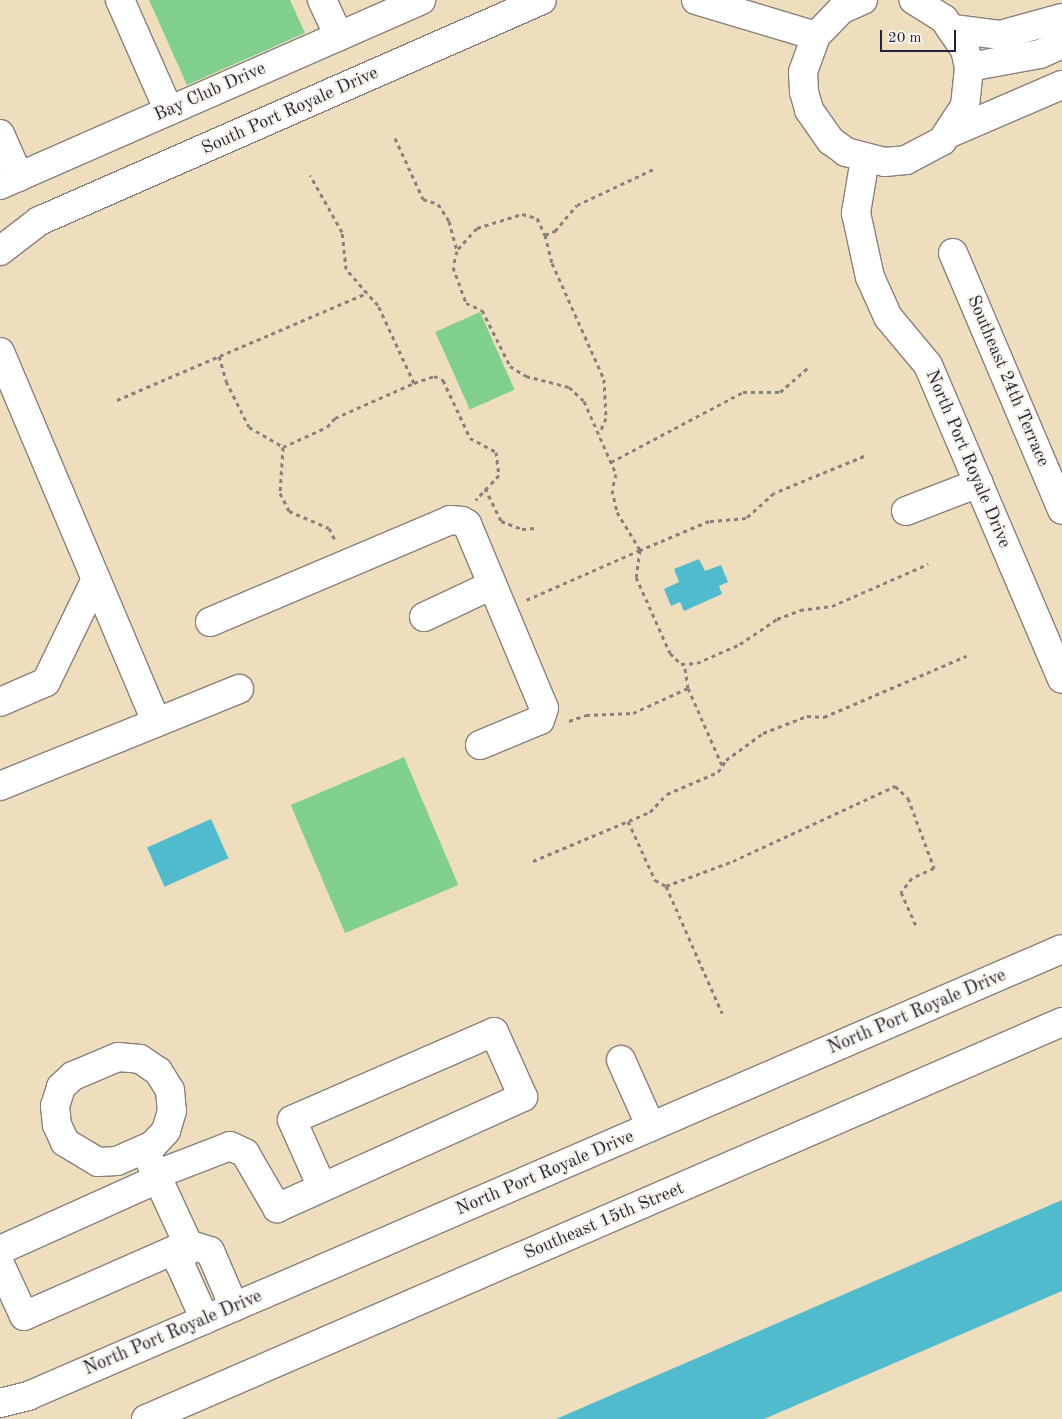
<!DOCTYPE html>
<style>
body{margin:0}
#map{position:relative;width:1062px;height:1419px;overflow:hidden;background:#eedebe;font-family:"Old Standard TT",serif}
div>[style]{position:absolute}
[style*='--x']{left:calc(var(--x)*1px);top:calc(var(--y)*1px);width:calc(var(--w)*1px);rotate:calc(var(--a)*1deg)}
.green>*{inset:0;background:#81cf8e;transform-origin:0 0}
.water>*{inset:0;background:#51bbce;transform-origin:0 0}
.path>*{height:3px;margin-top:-1.5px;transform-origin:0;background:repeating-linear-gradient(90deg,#88807c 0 4px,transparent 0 8px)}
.roads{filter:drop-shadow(1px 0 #88807c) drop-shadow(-1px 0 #88807c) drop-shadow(0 1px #88807c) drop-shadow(0 -1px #88807c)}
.minor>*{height:28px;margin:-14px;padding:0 14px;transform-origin:14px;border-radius:14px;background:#fff}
span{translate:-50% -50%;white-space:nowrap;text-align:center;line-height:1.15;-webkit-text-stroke:4px #f7f3e8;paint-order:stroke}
.street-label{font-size:18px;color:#22223b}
.scale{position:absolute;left:880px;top:30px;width:76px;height:22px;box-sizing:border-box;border:2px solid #22223b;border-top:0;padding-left:6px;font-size:15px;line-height:18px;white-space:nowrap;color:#22223b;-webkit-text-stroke:4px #f7f3e8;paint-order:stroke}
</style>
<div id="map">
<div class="green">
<div style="clip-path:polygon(149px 0,290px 0,305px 33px,187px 85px)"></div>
<div style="left:480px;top:312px;width:85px;height:49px;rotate:66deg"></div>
<div style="left:404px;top:757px;width:139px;height:123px;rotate:67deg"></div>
</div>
<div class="water">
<div style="clip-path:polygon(699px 559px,705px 571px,721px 565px,728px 582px,719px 586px,722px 594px,684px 611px,680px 602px,671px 606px,664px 589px,679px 582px,674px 569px)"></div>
<div style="left:211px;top:819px;width:43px;height:70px;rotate:66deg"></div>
<div style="clip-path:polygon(1062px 1200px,1062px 1291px,764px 1419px,556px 1419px)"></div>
</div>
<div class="path">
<div style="--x:395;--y:138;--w:67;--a:65.3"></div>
<div style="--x:423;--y:199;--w:16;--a:18"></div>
<div style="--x:438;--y:204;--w:20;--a:57"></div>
<div style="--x:449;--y:221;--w:31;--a:75"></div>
<div style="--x:457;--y:251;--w:16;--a:104"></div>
<div style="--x:453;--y:267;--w:38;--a:70"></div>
<div style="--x:466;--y:303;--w:17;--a:24"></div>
<div style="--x:482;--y:310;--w:63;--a:63.4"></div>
<div style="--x:510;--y:366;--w:19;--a:32"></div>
<div style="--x:526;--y:376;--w:44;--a:14.3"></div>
<div style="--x:569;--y:387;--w:21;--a:43"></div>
<div style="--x:584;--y:401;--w:80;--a:66.3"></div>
<div style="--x:616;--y:474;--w:16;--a:104"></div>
<div style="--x:612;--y:490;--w:23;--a:77"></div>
<div style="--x:617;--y:512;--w:44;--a:58.8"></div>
<div style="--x:640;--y:550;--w:124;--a:156.3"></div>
<div style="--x:545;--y:235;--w:29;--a:76"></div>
<div style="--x:552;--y:263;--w:127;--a:65.9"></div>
<div style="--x:604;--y:379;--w:39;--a:87"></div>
<div style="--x:606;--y:418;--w:17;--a:114"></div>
<div style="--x:458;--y:249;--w:28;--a:-48"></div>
<div style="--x:477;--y:228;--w:47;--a:-17.3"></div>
<div style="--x:522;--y:214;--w:16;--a:15"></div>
<div style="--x:537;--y:218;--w:19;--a:65"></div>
<div style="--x:545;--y:235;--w:11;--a:-22"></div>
<div style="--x:555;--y:231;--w:34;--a:-50"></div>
<div style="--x:577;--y:205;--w:85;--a:-25.1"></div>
<div style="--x:219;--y:356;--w:26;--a:74"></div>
<div style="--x:226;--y:381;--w:51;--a:63.4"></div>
<div style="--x:249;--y:427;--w:39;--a:30"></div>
<div style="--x:283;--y:447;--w:48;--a:-24.4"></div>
<div style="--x:327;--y:427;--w:12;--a:-48"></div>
<div style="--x:335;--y:418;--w:86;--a:-23.9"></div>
<div style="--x:414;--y:383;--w:86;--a:-114.8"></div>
<div style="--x:378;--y:305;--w:16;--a:-133"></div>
<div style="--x:414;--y:383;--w:21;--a:-19"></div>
<div style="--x:434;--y:376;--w:10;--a:24"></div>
<div style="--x:443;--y:380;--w:64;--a:65"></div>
<div style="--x:470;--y:438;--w:30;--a:28"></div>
<div style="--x:496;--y:452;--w:23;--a:83"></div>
<div style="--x:499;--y:475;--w:34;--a:133"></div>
<div style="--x:117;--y:400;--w:272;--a:-23.2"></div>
<div style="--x:367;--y:293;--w:32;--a:-131"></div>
<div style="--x:346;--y:269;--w:37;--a:-96"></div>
<div style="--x:342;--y:232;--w:65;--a:-119.3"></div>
<div style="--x:283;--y:447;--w:46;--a:93.7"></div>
<div style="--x:280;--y:493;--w:20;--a:63"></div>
<div style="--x:289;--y:511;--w:43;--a:23"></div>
<div style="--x:329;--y:528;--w:13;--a:63"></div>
<div style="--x:864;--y:456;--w:97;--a:157.7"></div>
<div style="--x:774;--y:493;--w:38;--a:138"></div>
<div style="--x:746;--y:518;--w:37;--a:175"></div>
<div style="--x:709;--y:521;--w:75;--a:157.2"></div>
<div style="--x:640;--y:550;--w:27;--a:98"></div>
<div style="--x:636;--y:577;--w:83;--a:65.9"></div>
<div style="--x:670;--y:653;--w:16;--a:45"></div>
<div style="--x:681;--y:664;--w:16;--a:-4"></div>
<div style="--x:697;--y:663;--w:47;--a:-23.8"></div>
<div style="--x:740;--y:644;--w:45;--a:-34"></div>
<div style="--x:777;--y:619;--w:25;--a:-21"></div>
<div style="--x:800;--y:610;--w:32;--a:-7"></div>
<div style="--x:832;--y:606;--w:105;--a:-23.6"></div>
<div style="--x:611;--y:462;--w:149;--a:-27.9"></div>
<div style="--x:743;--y:392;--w:37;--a:0"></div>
<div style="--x:780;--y:392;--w:38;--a:-41"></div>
<div style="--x:485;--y:488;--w:37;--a:64"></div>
<div style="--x:501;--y:521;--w:22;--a:21"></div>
<div style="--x:522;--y:529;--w:14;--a:-4"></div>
<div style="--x:688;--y:688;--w:84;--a:66.2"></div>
<div style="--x:569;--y:721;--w:18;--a:-19"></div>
<div style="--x:586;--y:715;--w:47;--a:-2.4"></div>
<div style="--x:633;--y:713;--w:60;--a:-24.4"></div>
<div style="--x:688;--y:688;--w:24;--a:-99"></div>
<div style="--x:628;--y:821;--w:65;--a:65.4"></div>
<div style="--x:655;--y:880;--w:13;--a:29"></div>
<div style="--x:666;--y:886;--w:72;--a:-20.5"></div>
<div style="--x:733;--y:861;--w:179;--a:-24.8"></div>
<div style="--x:895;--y:786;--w:18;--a:43"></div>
<div style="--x:908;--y:798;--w:75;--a:69.6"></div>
<div style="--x:934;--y:868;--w:24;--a:156"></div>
<div style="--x:912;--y:878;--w:18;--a:128"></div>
<div style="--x:901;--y:892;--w:37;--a:66"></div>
<div style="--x:533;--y:861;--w:127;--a:-22.7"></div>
<div style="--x:650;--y:812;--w:25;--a:-47"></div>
<div style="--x:667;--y:794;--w:56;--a:-23.3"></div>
<div style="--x:718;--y:772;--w:14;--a:-56"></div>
<div style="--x:726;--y:760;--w:46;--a:-36.1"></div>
<div style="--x:763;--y:733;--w:47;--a:-21.1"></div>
<div style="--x:807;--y:716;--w:17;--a:3"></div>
<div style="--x:824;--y:717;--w:155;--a:-23.2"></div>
<div style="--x:666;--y:886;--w:139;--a:66.2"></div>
</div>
<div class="roads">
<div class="minor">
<div style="--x:120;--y:0;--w:121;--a:66.2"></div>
<div style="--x:322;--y:0;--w:40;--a:65"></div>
<div style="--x:696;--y:0;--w:125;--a:16.7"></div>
<div style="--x:863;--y:0;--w:24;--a:156"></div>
<div style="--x:841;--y:10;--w:36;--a:134"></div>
<div style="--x:816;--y:36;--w:38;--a:110"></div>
<div style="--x:803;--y:72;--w:20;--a:87"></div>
<div style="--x:804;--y:92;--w:19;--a:74"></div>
<div style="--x:809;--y:110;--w:38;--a:55"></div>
<div style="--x:831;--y:141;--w:19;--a:36"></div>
<div style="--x:846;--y:152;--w:40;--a:14.4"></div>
<div style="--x:885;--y:162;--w:21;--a:-5"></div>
<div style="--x:906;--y:160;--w:41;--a:-27.8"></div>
<div style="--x:942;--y:141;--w:42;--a:-56.7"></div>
<div style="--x:965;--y:106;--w:39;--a:-84"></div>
<div style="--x:969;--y:67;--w:17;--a:-103"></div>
<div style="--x:965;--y:50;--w:37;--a:-124"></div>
<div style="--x:944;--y:19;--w:36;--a:-148"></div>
<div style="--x:953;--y:29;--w:47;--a:7.3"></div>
<div style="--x:1000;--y:35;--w:64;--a:-15.3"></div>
<div style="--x:969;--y:67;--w:72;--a:-10.4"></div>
<div style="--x:1040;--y:54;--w:24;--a:-24"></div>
<div style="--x:0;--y:134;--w:47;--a:66.2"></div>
<div style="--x:948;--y:134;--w:124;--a:-23.3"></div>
<div style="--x:865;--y:159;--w:55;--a:99.5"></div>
<div style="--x:856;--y:213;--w:66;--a:77.7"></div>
<div style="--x:870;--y:277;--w:44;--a:65.8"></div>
<div style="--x:888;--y:317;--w:62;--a:50.2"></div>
<div style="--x:928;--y:365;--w:341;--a:66.9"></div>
<div style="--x:0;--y:185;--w:460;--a:-23.7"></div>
<div style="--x:0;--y:251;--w:49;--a:-37.6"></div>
<div style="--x:39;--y:221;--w:549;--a:-23.72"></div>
<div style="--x:953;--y:253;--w:279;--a:67"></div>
<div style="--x:0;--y:352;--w:402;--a:67.1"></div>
<div style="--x:906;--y:511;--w:78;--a:-21"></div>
<div style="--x:424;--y:617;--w:75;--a:-25.2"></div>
<div style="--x:210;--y:622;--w:261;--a:-23"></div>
<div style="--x:450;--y:520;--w:12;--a:5"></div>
<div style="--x:462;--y:521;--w:6;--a:31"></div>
<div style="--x:467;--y:524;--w:199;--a:67.3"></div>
<div style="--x:544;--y:708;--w:13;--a:108"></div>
<div style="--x:540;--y:720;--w:65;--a:157.4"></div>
<div style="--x:0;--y:702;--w:50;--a:-23.5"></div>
<div style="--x:46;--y:682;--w:114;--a:-64.1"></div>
<div style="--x:0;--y:786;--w:258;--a:-22.1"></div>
<div style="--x:118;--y:1057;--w:22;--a:5"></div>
<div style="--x:140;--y:1059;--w:22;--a:34"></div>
<div style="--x:158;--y:1071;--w:22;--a:58"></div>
<div style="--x:170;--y:1090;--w:21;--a:85"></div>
<div style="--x:172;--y:1111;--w:21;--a:107"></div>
<div style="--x:166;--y:1131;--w:19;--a:133"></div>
<div style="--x:153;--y:1145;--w:39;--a:156"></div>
<div style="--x:117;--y:1161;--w:19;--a:177"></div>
<div style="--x:98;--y:1162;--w:39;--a:-149"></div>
<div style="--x:65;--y:1142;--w:19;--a:-115"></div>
<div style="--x:57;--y:1125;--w:19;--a:-96"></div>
<div style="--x:55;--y:1106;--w:20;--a:-72"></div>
<div style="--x:61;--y:1087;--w:16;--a:-43"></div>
<div style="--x:73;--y:1076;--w:49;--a:-22.9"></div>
<div style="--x:621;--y:1060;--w:73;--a:65.9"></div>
<div style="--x:148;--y:1157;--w:96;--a:65.3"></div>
<div style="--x:188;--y:1244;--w:22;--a:112"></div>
<div style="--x:180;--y:1264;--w:61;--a:65.9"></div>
<div style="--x:155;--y:1175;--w:80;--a:-21.1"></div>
<div style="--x:230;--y:1146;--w:17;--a:25"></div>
<div style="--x:245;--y:1153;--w:64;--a:59.8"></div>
<div style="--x:277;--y:1208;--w:270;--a:-24.3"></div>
<div style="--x:523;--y:1097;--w:71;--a:-114"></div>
<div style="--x:494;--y:1032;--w:220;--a:156.5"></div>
<div style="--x:292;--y:1120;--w:73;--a:65.9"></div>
<div style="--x:0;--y:1250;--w:173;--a:-24.2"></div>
<div style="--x:0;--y:1264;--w:57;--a:65.2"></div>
<div style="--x:24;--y:1316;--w:179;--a:-23.7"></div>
<div style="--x:188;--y:1244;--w:23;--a:18"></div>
<div style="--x:210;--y:1251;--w:61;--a:66.8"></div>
<div style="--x:0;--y:1403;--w:29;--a:-14"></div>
<div style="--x:28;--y:1396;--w:1126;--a:-23.38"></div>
<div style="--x:146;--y:1419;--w:998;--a:-23.43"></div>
</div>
</div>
<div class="street-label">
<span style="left:210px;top:92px;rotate:-24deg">Bay Club Drive</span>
<span style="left:290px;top:111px;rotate:-24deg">South Port Royale Drive</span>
<span style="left:1008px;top:381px;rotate:67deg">Southeast 24th Terrace</span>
<span style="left:968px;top:459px;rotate:67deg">North Port Royale Drive</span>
<span style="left:917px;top:1012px;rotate:-23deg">North Port Royale Drive</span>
<span style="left:545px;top:1173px;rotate:-23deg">North Port Royale Drive</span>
<span style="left:604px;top:1221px;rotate:-23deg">Southeast 15th Street</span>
<span style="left:173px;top:1333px;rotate:-23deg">North Port Royale Drive</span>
</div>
<div class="scale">20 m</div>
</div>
